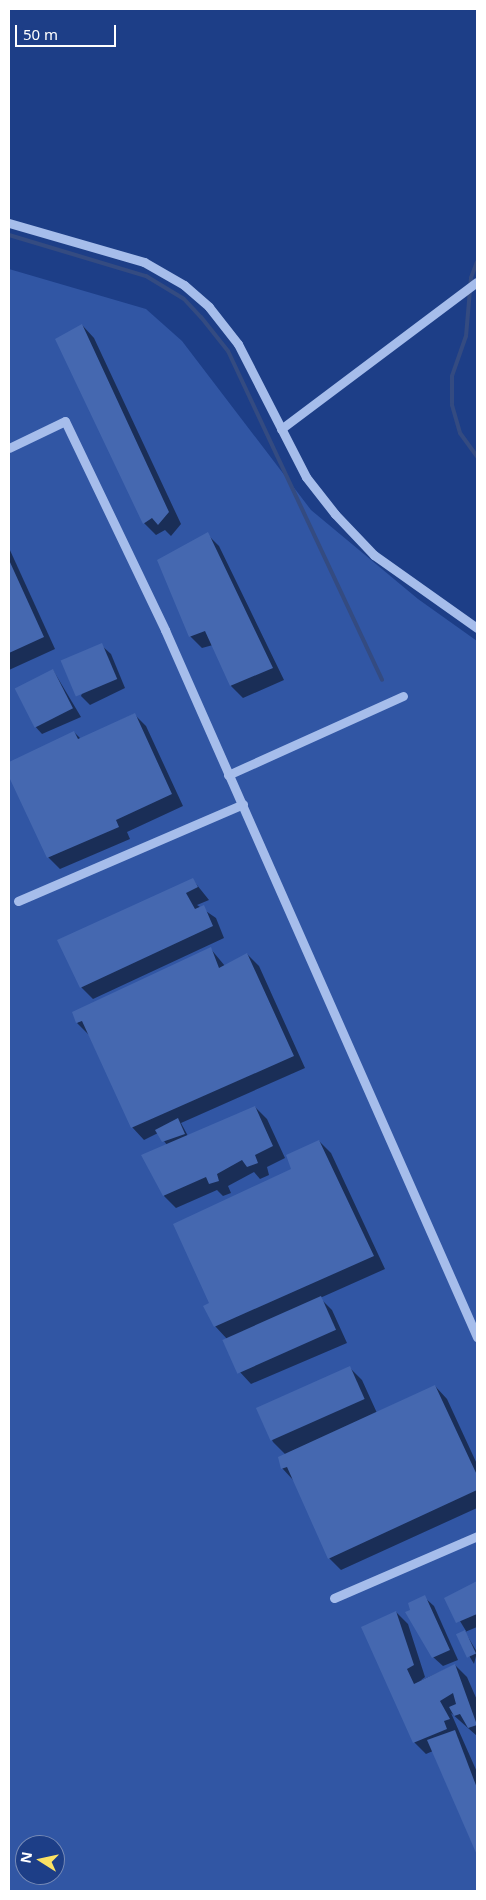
<!DOCTYPE html>
<style>
body{margin:0}
#map{position:relative;width:486px;height:1900px;overflow:hidden;background:#1d3e87;font-family:"Noto Sans",sans-serif}
div>[style]{position:absolute}
[style*='--x']{left:calc(var(--x)*1px);top:calc(var(--y)*1px);width:calc(var(--w)*1px);rotate:calc(var(--a)*1deg)}
.green>*{inset:0;background:#3156a4}
.shadow>*{inset:0;background:#0007}
.stream>*{height:4px;margin:-2px;padding:0 2px;transform-origin:2px;border-radius:2px;background:#344b81}
.building>*{inset:0;background:#4568b0;transform-origin:0 0}
.minor>*{height:9px;margin:-4.5px;padding:0 4.5px;transform-origin:4.5px;border-radius:4.5px;background:#a6bdeb}
span{translate:-50% -50%;white-space:nowrap;text-align:center;line-height:1.15;-webkit-text-stroke:4.5px #1d3e87;paint-order:stroke}
.frame{position:absolute;inset:0;border:10px solid #fff;pointer-events:none}
.north{position:absolute;left:15px;top:1835px;width:50px;height:50px;box-sizing:border-box;background:#1d3e87;border:1px solid #778bb7;border-radius:50%;rotate:280deg;font-size:14px;font-weight:700;line-height:20px;text-align:center;color:#fff}
.north::after{content:'';display:block;margin:auto;width:18px;height:22px;background:#fbe264;clip-path:polygon(50% 0,100% 100%,50% 72%,0 100%)}
.scale{position:absolute;left:15px;top:25px;width:101px;height:22px;box-sizing:border-box;border:2px solid #fff;border-top:0;padding-left:6px;font-size:15px;line-height:18px;white-space:nowrap;color:#fff;-webkit-text-stroke:4px #1d3e87;paint-order:stroke}
</style>
<div id="map">
<div class="green">
<div style="clip-path:polygon(evenodd,9px 269px,146px 309px,182px 341px,311px 510px,418px 599px,477px 641px,477px 1891px,9px 1891px,9px 269px,25px 1845px,55px 1845px,55px 1875px,25px 1875px,25px 1845px)"></div>
</div>
<div class="shadow">
<div style="clip-path:polygon(82px 325px,94px 338px,181px 524px,171px 536px,165px 530px,156px 535px,144px 523px)"></div>
<div style="clip-path:polygon(207px 534px,219px 546px,284px 680px,243px 698px,231px 686px,213px 645px,202px 648px,190px 636px)"></div>
<div style="clip-path:polygon(9px 548px,55px 649px,9px 670px)"></div>
<div style="clip-path:polygon(101px 645px,111px 654px,125px 688px,90px 705px,81px 696px)"></div>
<div style="clip-path:polygon(53px 670px,81px 717px,42px 734px,33px 724px)"></div>
<div style="clip-path:polygon(134px 714px,146px 726px,183px 806px,127px 832px,130px 839px,60px 869px,48px 857px,9px 774px,9px 764px,74px 732px,81px 739px)"></div>
<div style="clip-path:polygon(193px 880px,209px 900px,197px 905px,216px 918px,224px 938px,93px 999px,81px 987px)"></div>
<div style="clip-path:polygon(210px 948px,225px 966px,247px 954px,259px 966px,305px 1068px,181px 1123px,188px 1136px,255px 1107px,267px 1119px,285px 1158px,267px 1167px,269px 1175px,260px 1179px,254px 1172px,228px 1186px,231px 1193px,223px 1196px,217px 1190px,176px 1208px,164px 1196px,167px 1145px,158px 1133px,144px 1140px,132px 1127px,89px 1035px,77px 1023px)"></div>
<div style="clip-path:polygon(319px 1141px,331px 1153px,385px 1269px,320px 1298px,332px 1310px,347px 1343px,251px 1384px,239px 1371px,242px 1332px,227px 1339px,215px 1326px,211px 1304px,293px 1170px)"></div>
<div style="clip-path:polygon(350px 1368px,362px 1380px,377px 1413px,435px 1386px,447px 1399px,477px 1464px,477px 1508px,341px 1570px,329px 1558px,294px 1481px,282px 1468px,286px 1455px,273px 1442px,258px 1410px)"></div>
<div style="clip-path:polygon(477px 1582px,477px 1627px,465px 1632px,477px 1652px,474px 1664px,457px 1635px,466px 1631px,446px 1598px)"></div>
<div style="clip-path:polygon(424px 1597px,434px 1606px,458px 1660px,443px 1666px,433px 1657px,412px 1611px)"></div>
<div style="clip-path:polygon(396px 1612px,408px 1624px,425px 1677px,420px 1681px,455px 1665px,467px 1677px,477px 1700px,477px 1736px,451px 1713px,477px 1772px,477px 1852px,433px 1751px,426px 1754px,414px 1742px)"></div>
</div>
<div class="stream">
<div style="--x:9;--y:235;--w:143;--a:16.7"></div>
<div style="--x:146;--y:276;--w:44;--a:31.2"></div>
<div style="--x:184;--y:299;--w:25;--a:47"></div>
<div style="--x:201;--y:317;--w:43;--a:51.5"></div>
<div style="--x:228;--y:351;--w:363;--a:64.9"></div>
<div style="--x:477;--y:262;--w:17;--a:111"></div>
<div style="--x:471;--y:278;--w:58;--a:94.9"></div>
<div style="--x:466;--y:336;--w:42;--a:109.3"></div>
<div style="--x:452;--y:376;--w:29;--a:90"></div>
<div style="--x:452;--y:405;--w:29;--a:74"></div>
<div style="--x:460;--y:433;--w:29;--a:54"></div>
</div>
<div class="building">
<div style="clip-path:polygon(82px 324px,169px 512px,158px 525px,152px 518px,143px 524px,55px 339px)"></div>
<div style="clip-path:polygon(208px 532px,273px 668px,230px 686px,205px 631px,189px 637px,157px 560px)"></div>
<div style="clip-path:polygon(9px 560px,44px 637px,9px 653px)"></div>
<div style="left:102px;top:643px;width:39px;height:45px;rotate:67deg"></div>
<div style="left:53px;top:669px;width:44px;height:43px;rotate:63deg"></div>
<div style="clip-path:polygon(135px 713px,172px 794px,116px 820px,119px 827px,47px 858px,9px 777px,9px 762px,74px 731px,78px 739px)"></div>
<div style="clip-path:polygon(193px 878px,198px 887px,186px 893px,195px 909px,204px 905px,213px 926px,80px 988px,57px 940px)"></div>
<div style="clip-path:polygon(211px 947px,219px 968px,247px 953px,294px 1056px,131px 1128px,82px 1021px,76px 1023px,72px 1012px)"></div>
<div style="clip-path:polygon(255px 1106px,273px 1146px,255px 1155px,258px 1163px,247px 1167px,242px 1160px,217px 1174px,219px 1181px,209px 1184px,206px 1177px,163px 1196px,141px 1155px)"></div>
<div style="clip-path:polygon(178px 1118px,185px 1134px,162px 1142px,155px 1130px)"></div>
<div style="clip-path:polygon(319px 1140px,374px 1256px,214px 1327px,203px 1306px,209px 1303px,173px 1224px,291px 1169px,286px 1155px)"></div>
<div style="left:321px;top:1296px;width:37px;height:108px;rotate:66deg"></div>
<div style="left:350px;top:1366px;width:36px;height:103px;rotate:66deg"></div>
<div style="clip-path:polygon(435px 1385px,477px 1475px,477px 1490px,328px 1559px,287px 1467px,281px 1469px,278px 1457px)"></div>
<div style="clip-path:polygon(477px 1581px,477px 1614px,456px 1623px,444px 1598px)"></div>
<div style="clip-path:polygon(425px 1595px,450px 1650px,432px 1658px,405px 1612px,410px 1610px,408px 1603px)"></div>
<div style="clip-path:polygon(396px 1611px,414px 1665px,407px 1669px,414px 1684px,455px 1664px,477px 1725px,468px 1728px,460px 1714px,454px 1716px,449px 1707px,456px 1704px,453px 1693px,440px 1701px,450px 1719px,444px 1721px,447px 1729px,413px 1743px,361px 1627px)"></div>
<div style="left:465px;top:1630px;width:26px;height:10px;rotate:65deg"></div>
<div style="clip-path:polygon(455px 1730px,477px 1788px,477px 1855px,427px 1740px)"></div>
</div>
<div class="minor">
<div style="--x:9;--y:223;--w:141;--a:16.1"></div>
<div style="--x:144;--y:262;--w:46;--a:29.9"></div>
<div style="--x:184;--y:285;--w:33;--a:41"></div>
<div style="--x:209;--y:307;--w:47;--a:51.9"></div>
<div style="--x:238;--y:344;--w:149;--a:62.9"></div>
<div style="--x:306;--y:477;--w:47;--a:51.9"></div>
<div style="--x:335;--y:514;--w:57;--a:46.4"></div>
<div style="--x:374;--y:555;--w:126;--a:35.3"></div>
<div style="--x:281;--y:429;--w:245;--a:-36.9"></div>
<div style="--x:9;--y:448;--w:62;--a:-25.7"></div>
<div style="--x:65;--y:421;--w:232;--a:64.4"></div>
<div style="--x:165;--y:630;--w:773;--a:66.19"></div>
<div style="--x:228;--y:775;--w:192;--a:-24.3"></div>
<div style="--x:18;--y:901;--w:245;--a:-23.3"></div>
<div style="--x:334;--y:1598;--w:156;--a:-23.4"></div>
</div>
<div class="frame"></div>
<div class="north">N</div>
<div class="scale">50 m</div>
</div>
